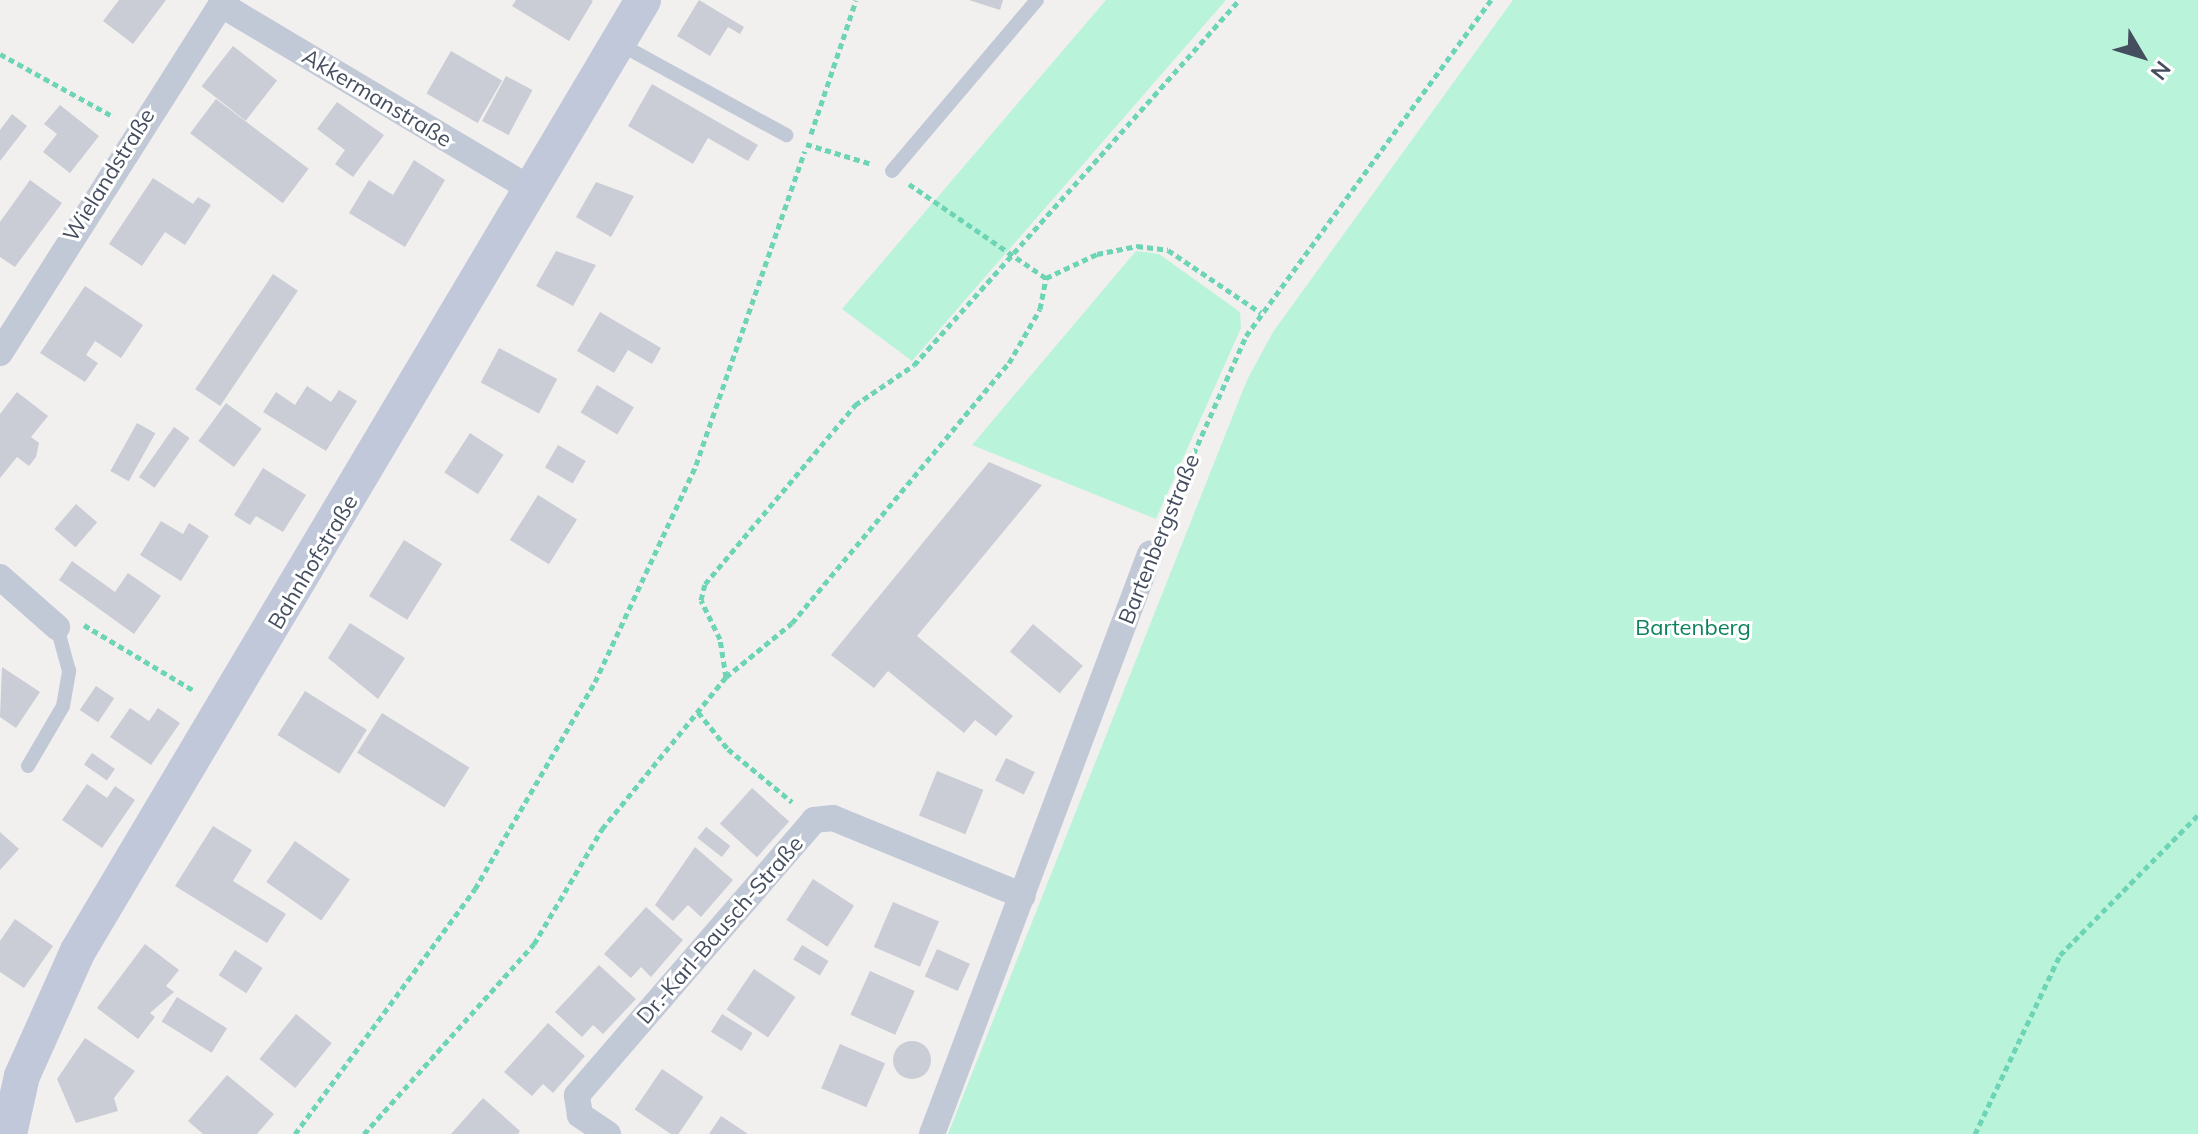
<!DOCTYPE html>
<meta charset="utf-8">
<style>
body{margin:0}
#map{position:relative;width:2198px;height:1134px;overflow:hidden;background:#f2efef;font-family:Mulish,sans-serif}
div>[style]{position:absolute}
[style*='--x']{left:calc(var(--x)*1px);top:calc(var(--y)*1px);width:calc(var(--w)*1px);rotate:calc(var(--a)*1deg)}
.green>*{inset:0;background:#b9f4da}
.building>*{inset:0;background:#cacdd5;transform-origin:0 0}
.round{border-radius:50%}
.path>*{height:5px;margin-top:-2.5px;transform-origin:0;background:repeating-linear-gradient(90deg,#6dd5b5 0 6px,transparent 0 10px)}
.lane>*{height:14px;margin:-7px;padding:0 7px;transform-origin:7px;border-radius:7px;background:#c1c8d6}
.street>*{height:26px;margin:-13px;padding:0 13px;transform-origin:13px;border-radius:13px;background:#c1c8d6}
.secondary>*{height:36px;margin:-18px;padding:0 18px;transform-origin:18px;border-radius:18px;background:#c0c8da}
span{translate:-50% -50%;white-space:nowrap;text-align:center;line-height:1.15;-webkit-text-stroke:6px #fff;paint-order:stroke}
.street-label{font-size:22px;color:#454e5f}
.park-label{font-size:22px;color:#0d825d}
.north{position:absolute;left:2102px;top:16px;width:80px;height:80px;-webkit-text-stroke:6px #fff;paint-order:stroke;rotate:128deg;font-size:22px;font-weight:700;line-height:32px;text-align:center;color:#454e5f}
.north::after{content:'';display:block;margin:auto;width:28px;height:36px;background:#454e5f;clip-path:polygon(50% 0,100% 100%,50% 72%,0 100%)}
</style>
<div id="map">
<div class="green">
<div style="clip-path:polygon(1106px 0,1226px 0,912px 361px,842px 309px)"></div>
<div style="clip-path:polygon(1513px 0,2198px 0,2198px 1134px,948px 1134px,1247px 380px,1273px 332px)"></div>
<div style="clip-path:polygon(1136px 251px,1159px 254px,1240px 312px,1241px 328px,1156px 519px,972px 445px)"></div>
</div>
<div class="building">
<div style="clip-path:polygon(119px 0,166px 0,133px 44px,103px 21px)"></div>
<div style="clip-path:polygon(516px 0,591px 0,593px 1px,569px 41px,512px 6px)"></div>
<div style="clip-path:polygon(699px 0,744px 27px,740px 34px,728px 27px,710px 56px,677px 36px)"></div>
<div style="clip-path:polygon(969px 0,1003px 0,1000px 10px)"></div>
<div style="left:233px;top:46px;width:56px;height:51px;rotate:38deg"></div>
<div style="left:451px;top:51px;width:59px;height:49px;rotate:30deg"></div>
<div style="left:506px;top:76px;width:30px;height:51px;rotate:28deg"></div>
<div style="clip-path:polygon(652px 84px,758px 145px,748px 161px,708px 138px,693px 164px,628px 126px)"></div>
<div style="left:216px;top:99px;width:116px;height:43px;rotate:37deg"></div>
<div style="clip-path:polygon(337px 102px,384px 135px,353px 177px,335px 164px,345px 150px,317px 129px)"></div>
<div style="clip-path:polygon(60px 105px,99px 136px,70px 173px,43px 152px,57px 134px,44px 124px)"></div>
<div style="clip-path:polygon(12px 114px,27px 126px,0 161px,0 130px)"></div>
<div style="clip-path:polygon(414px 160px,445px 180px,405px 247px,349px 213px,369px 180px,393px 195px)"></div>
<div style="clip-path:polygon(153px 178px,193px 204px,198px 197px,211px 205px,185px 245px,165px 232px,142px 266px,109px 244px)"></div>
<div style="clip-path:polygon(30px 180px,62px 203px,15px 267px,0 257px,0 222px)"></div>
<div style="clip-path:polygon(596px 182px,634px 196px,611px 237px,576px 217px)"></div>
<div style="clip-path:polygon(556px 251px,596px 265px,573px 306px,536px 286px)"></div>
<div style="left:273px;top:274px;width:30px;height:139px;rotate:34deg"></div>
<div style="clip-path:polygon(85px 286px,143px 325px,121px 358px,95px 341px,86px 355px,98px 363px,85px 382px,40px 353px)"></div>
<div style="clip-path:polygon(600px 312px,661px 348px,652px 364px,628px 350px,614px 373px,577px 351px)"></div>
<div style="left:499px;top:348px;width:66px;height:39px;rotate:28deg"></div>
<div style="left:597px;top:385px;width:43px;height:32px;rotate:31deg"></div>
<div style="clip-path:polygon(307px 386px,331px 402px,339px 390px,357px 401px,326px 451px,263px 412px,276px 392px,295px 405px)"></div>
<div style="clip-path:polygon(17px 392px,48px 416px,31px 437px,39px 443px,36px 457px,29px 466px,17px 457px,0 478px,0 414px)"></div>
<div style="left:226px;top:403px;width:44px;height:47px;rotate:36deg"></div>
<div style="left:137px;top:423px;width:21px;height:55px;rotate:29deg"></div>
<div style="left:174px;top:427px;width:19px;height:61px;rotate:35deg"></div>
<div style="left:470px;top:433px;width:40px;height:47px;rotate:33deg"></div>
<div style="left:558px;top:445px;width:32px;height:26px;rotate:30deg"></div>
<div style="clip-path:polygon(989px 462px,1042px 485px,917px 636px,1013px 716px,996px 736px,975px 720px,964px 733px,888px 671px,874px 688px,831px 655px)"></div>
<div style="clip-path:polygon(263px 468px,306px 495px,283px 532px,256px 516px,250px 525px,234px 515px)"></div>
<div style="left:538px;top:495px;width:46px;height:53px;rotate:32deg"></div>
<div style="left:76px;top:504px;width:28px;height:33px;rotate:41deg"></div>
<div style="clip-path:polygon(161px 521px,183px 534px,189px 523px,209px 536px,181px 581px,140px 555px)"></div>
<div style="left:404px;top:540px;width:45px;height:66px;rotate:32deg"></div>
<div style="clip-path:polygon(72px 561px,115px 592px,128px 573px,161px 596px,134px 634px,59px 580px)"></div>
<div style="clip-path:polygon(350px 623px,405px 658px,378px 699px,328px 658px)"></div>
<div style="left:1033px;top:624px;width:65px;height:36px;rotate:40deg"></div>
<div style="clip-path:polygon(2px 667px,40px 692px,16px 728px,0 717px)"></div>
<div style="left:96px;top:686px;width:22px;height:29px;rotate:34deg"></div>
<div style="left:305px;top:691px;width:73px;height:52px;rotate:32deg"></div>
<div style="clip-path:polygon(130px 708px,149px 721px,158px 708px,180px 723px,151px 765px,110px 737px)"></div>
<div style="left:382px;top:713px;width:103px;height:47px;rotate:32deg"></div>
<div style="left:92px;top:753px;width:28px;height:14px;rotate:35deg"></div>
<div style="left:1006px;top:758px;width:32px;height:25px;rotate:26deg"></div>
<div style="left:937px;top:771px;width:50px;height:48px;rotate:22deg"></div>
<div style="clip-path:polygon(87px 784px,107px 798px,115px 786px,135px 800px,102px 848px,62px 820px)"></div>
<div style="left:752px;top:788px;width:50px;height:48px;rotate:42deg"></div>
<div style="clip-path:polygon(213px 826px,252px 850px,233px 881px,286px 914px,267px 943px,175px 886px)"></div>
<div style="left:706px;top:827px;width:31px;height:14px;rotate:38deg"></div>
<div style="clip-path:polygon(0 832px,19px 849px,0 870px)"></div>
<div style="left:295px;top:841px;width:67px;height:50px;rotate:35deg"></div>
<div style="clip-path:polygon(695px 847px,733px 880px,701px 917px,688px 905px,673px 921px,655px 905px)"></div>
<div style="left:813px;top:879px;width:49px;height:49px;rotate:33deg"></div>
<div style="left:893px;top:902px;width:50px;height:49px;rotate:23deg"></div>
<div style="clip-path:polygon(646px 907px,683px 940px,651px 977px,641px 967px,631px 978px,604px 954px)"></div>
<div style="clip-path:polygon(15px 919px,53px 946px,24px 988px,0 972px,0 941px)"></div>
<div style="clip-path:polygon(145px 944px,179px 970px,166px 986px,174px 992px,150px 1013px,155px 1017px,138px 1039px,97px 1008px)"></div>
<div style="left:802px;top:945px;width:31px;height:17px;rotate:31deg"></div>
<div style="left:937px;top:949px;width:36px;height:30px;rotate:24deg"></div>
<div style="left:235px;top:950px;width:33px;height:30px;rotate:33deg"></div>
<div style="clip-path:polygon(599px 965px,636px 999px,603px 1034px,593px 1025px,582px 1037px,555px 1012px)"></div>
<div style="left:754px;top:969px;width:50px;height:49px;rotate:34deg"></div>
<div style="left:870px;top:971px;width:49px;height:48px;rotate:24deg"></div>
<div style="left:177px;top:997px;width:59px;height:29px;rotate:32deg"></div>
<div style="left:296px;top:1014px;width:46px;height:58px;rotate:39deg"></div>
<div style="left:722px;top:1014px;width:36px;height:21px;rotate:32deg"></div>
<div style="clip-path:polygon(548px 1023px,585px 1056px,553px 1093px,543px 1084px,532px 1096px,504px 1072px)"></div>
<div style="clip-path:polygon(85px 1038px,135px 1071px,114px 1098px,118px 1111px,76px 1123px,57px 1079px)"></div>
<div class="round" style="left:893px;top:1041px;width:38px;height:38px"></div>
<div style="left:840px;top:1044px;width:49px;height:48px;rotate:23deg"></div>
<div style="left:662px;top:1069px;width:50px;height:49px;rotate:34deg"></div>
<div style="clip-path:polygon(227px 1075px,274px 1114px,257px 1134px,203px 1134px,188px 1121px)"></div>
<div style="clip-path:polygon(483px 1098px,520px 1131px,518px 1134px,451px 1134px)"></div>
<div style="clip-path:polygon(721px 1116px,748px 1134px,709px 1134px)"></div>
</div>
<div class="path">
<div style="--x:0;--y:54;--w:130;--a:28.9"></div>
<div style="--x:811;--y:134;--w:141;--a:-71.4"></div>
<div style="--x:806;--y:144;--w:69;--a:16.9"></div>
<div style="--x:909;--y:184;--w:166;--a:34.5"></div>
<div style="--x:1046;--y:278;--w:56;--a:-25.2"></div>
<div style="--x:1097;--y:254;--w:41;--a:-11.3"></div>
<div style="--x:1137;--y:246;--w:31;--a:7"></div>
<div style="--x:1168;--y:250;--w:112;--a:34.1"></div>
<div style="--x:1161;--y:527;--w:209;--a:-66"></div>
<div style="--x:1246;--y:336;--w:416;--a:-53.9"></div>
<div style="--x:84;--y:625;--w:127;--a:30.8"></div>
<div style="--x:726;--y:677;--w:38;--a:-99"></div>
<div style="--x:720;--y:639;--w:43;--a:-116"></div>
<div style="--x:701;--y:600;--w:16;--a:-76"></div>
<div style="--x:705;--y:584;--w:234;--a:-50"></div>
<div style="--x:855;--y:405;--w:71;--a:-34.1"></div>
<div style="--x:914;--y:365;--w:489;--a:-48.3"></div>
<div style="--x:698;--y:712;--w:48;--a:51"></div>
<div style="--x:728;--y:749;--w:83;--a:39.6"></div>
<div style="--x:295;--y:1134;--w:304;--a:-53.7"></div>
<div style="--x:475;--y:889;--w:239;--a:-59.9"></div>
<div style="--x:595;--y:682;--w:239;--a:-65"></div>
<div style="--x:696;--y:465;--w:332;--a:-70.9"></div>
<div style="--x:364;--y:1134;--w:255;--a:-48.2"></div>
<div style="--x:534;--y:944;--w:134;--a:-59.4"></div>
<div style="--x:602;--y:829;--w:196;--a:-50.8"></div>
<div style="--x:726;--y:677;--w:85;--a:-39.3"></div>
<div style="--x:792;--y:623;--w:339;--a:-50.2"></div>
<div style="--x:1009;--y:363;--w:62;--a:-60.1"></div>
<div style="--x:1040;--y:309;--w:32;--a:-79"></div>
<div style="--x:1975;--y:1134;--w:198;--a:-64.6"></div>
<div style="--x:2060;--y:955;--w:197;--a:-45.4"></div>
</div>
<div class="lane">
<div style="--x:618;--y:43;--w:192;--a:28.7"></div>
<div style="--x:892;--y:171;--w:224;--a:-49.7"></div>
<div style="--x:28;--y:766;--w:69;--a:-59.7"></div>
<div style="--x:63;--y:706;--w:36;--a:-80"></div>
<div style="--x:69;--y:671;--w:46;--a:-105.3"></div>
</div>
<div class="street">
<div style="--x:222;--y:5;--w:361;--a:30.8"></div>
<div style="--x:0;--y:353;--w:418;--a:-57.6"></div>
<div style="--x:0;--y:577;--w:76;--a:41.3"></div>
<div style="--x:608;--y:1134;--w:34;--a:-146"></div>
<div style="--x:580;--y:1115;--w:20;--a:-99"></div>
<div style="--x:577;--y:1095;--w:363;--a:-49.2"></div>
<div style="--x:814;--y:820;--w:19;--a:-6"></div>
<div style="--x:833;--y:818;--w:205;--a:22.3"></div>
<div style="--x:932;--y:1134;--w:620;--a:-69.4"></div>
</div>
<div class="secondary">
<div style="--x:9;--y:1134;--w:59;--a:-77.4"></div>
<div style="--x:22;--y:1076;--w:137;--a:-65.9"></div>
<div style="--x:78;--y:951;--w:1106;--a:-59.28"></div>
</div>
<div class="street-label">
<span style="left:377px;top:98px;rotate:31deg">Akkermanstraße</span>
<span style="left:109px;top:175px;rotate:-58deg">Wielandstraße</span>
<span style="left:1159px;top:539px;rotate:-68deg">Bartenbergstraße</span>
<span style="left:313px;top:562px;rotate:-59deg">Bahnhofstraße</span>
<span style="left:720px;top:930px;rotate:-49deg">Dr.-Karl-Bausch-Straße</span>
</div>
<div class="park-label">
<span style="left:1693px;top:628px">Bartenberg</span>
</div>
<div class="north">N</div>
</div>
